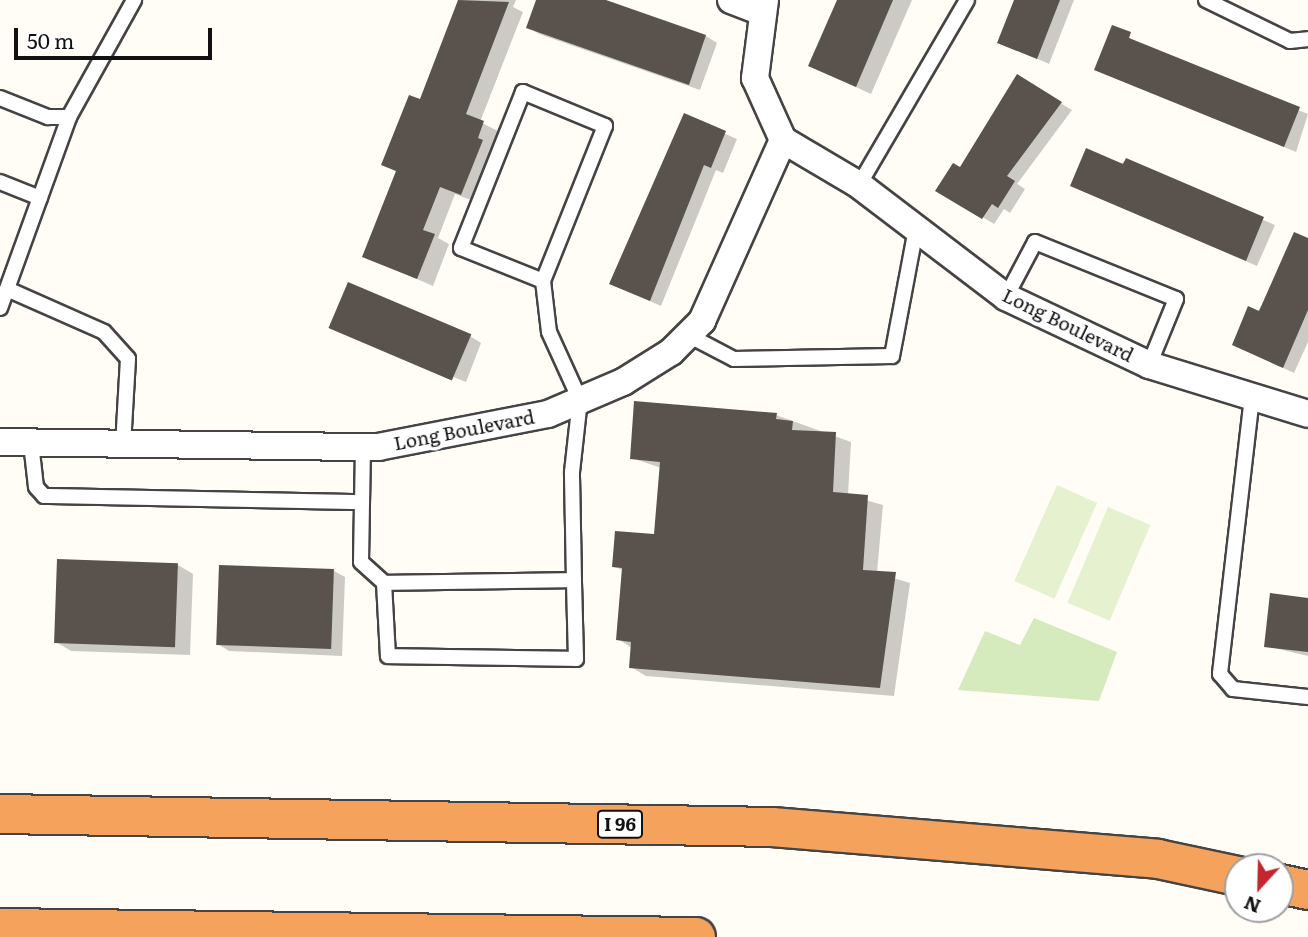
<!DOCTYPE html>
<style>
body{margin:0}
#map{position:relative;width:1308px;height:937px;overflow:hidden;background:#fffdf5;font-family:Literata,serif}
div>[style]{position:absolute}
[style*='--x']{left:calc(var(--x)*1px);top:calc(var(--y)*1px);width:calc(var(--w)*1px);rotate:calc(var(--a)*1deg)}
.green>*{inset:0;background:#d5ebbd}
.pitch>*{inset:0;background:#e6f2cf;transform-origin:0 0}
.shadow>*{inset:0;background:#0003}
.building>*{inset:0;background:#5a524d;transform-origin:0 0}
.roads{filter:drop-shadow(2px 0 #444) drop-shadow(-2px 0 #444) drop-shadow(0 2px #444) drop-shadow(0 -2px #444)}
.lane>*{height:14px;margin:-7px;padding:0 7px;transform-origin:7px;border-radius:7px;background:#fff}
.street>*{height:26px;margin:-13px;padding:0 13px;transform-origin:13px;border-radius:13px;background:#fff}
.highway>*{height:38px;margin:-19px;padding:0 19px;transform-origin:19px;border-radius:19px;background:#f5a25d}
span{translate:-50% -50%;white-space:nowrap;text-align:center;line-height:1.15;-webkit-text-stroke:7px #fff;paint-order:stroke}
.shield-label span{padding:2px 5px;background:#fff;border:2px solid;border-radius:5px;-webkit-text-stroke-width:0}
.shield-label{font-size:18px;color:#111;font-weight:700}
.street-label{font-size:19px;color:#111}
.north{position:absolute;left:1224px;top:853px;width:70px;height:70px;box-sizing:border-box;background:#fff;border:2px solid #a0a0a0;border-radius:50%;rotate:202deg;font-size:19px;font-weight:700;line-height:28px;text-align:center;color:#111}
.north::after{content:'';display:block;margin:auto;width:24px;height:32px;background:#c4262e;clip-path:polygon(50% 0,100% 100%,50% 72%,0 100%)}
.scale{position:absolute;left:14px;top:28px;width:198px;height:32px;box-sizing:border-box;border:4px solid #111;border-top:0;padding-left:9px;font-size:21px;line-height:24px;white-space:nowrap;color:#111;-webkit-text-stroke:5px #fff;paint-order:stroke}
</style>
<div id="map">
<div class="green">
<div style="clip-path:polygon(1034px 618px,1117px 652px,1099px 701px,958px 690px,985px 631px,1020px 645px)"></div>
</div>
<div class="pitch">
<div style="left:1057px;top:485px;width:44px;height:105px;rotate:24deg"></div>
<div style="left:1108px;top:507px;width:46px;height:104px;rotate:23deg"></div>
</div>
<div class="shadow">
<div style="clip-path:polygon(460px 0,516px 0,513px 7px,523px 12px,480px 122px,498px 131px,497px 150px,476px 202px,455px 194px,438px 238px,449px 244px,433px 286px,364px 256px,397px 172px,383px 164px,421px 101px)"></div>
<div style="clip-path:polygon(537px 0,601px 0,706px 36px,717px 43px,700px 90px,539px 34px,528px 27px)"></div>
<div style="clip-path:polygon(839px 0,912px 0,871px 94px,810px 66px)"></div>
<div style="clip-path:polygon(1016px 0,1074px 0,1049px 64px,1000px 42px)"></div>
<div style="clip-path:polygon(1113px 27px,1140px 45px,1308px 114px,1296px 152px,1096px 69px)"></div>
<div style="clip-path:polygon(1017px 77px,1072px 110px,1017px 184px,1025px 189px,1010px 213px,1004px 209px,994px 224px,938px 190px,961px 169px)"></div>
<div style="clip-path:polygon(684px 116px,737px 139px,723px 173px,716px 170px,661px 306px,611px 284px)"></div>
<div style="clip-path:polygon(1126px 160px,1275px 225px,1257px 266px,1083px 191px)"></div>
<div style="clip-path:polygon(1308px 240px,1308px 342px,1294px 373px,1234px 345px)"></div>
<div style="clip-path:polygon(332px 329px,470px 336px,481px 343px,466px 382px)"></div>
<div style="clip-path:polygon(776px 415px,851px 442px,848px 495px,883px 505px,877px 573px,910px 583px,894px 696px,646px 676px,631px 667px,632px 648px,618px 639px,624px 571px,614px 566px,655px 536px,661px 468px,632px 458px)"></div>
<div style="clip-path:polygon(178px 565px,193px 574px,190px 655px,71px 651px,56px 642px)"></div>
<div style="clip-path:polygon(334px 571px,345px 577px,342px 656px,229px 651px,218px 644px)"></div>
<div style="clip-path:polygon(1308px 599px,1308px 656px,1266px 646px)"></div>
</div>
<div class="building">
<div style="clip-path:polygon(458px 0,509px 2px,466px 114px,484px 121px,478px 138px,483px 140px,461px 195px,440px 187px,423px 230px,435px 234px,417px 279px,362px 257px,396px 171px,381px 165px,409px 95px,420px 99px)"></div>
<div style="clip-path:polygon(536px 0,606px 0,706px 35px,689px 85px,526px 28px)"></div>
<div style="clip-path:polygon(837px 0,893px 0,856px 87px,808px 66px)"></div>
<div style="clip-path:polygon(1014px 0,1060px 0,1037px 59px,997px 43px)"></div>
<div style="clip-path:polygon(1112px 25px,1131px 32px,1129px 38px,1300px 107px,1284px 147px,1094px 70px)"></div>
<div style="clip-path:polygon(1017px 74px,1062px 102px,1007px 176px,1015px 181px,998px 208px,992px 204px,982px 219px,935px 191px,953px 163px,960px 167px)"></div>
<div style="clip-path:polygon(684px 113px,726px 131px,711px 168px,704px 165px,650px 301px,609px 284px)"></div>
<div style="clip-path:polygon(1086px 148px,1123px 164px,1126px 158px,1264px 217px,1246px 261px,1070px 186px)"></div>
<div style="clip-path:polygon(1294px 232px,1308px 238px,1308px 310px,1283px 368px,1232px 345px,1248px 306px,1259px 311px)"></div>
<div style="left:348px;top:282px;width:134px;height:50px;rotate:23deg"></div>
<div style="clip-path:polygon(634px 401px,777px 413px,776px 419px,793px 421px,792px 430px,836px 432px,833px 492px,868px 495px,863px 570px,896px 572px,880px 688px,629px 668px,631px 642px,616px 640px,622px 568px,612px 567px,615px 531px,654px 534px,660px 462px,630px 459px)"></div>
<div style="left:57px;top:559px;width:121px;height:84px;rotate:2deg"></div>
<div style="left:219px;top:565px;width:115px;height:80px;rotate:2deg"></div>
<div style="clip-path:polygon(1270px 593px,1308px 598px,1308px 652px,1264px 647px)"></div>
</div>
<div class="roads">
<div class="lane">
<div style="--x:1206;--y:0;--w:93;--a:26"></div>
<div style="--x:1290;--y:41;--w:18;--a:-6"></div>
<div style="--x:0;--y:98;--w:52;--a:21.6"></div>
<div style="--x:48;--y:117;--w:21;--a:0"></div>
<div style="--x:69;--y:117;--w:134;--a:-60.9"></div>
<div style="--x:0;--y:182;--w:43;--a:21.8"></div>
<div style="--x:859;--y:185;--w:214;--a:-59.7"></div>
<div style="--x:7;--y:289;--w:106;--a:23.9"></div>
<div style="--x:104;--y:332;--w:36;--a:48"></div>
<div style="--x:128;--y:359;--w:88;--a:93.3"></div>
<div style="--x:1006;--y:297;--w:62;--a:-62.2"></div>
<div style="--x:1035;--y:242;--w:152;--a:22"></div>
<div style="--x:1176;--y:299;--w:71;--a:112.2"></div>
<div style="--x:0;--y:308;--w:203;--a:-70.1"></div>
<div style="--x:688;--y:335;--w:52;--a:27.6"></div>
<div style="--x:734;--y:359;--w:158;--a:-1.1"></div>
<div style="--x:892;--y:356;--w:129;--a:-79.3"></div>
<div style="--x:1252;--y:397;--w:279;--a:96.6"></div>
<div style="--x:1220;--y:674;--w:20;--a:49"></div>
<div style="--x:1233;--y:689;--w:75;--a:6.1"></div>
<div style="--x:31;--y:443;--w:44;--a:83.5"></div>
<div style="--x:36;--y:487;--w:12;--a:48"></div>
<div style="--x:44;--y:496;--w:314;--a:1.1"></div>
<div style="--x:363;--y:447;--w:115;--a:91"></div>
<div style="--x:361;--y:562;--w:31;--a:42"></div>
<div style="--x:384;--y:583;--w:190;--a:-0.9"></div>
<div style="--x:574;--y:580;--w:108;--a:-91.1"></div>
<div style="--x:572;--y:472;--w:72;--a:-83.7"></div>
<div style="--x:580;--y:400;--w:75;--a:-114.5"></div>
<div style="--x:549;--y:332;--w:51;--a:-96.7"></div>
<div style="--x:543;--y:281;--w:167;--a:-68.2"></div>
<div style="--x:605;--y:126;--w:89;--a:-157.5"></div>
<div style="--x:523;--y:92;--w:168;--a:111.7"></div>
<div style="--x:461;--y:248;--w:88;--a:21.9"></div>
<div style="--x:384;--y:583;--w:73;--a:86.9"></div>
<div style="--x:388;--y:656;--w:188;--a:0.9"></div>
<div style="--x:576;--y:659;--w:79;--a:-91.5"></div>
</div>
<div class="street">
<div style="--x:731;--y:0;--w:30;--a:21"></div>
<div style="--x:765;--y:0;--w:79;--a:97.3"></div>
<div style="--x:755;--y:78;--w:68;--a:65.7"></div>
<div style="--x:783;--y:140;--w:88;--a:30.6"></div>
<div style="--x:859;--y:185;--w:185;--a:37.3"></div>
<div style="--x:1006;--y:297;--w:158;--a:25.4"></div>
<div style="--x:1149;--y:365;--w:166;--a:17.1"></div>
<div style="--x:0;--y:442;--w:378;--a:0.8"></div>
<div style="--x:378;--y:447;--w:173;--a:-11"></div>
<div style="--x:548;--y:414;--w:82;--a:-23.1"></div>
<div style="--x:623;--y:382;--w:57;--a:-32"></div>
<div style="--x:671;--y:352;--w:44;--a:-45"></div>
<div style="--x:702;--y:321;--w:198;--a:-65.9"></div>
</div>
<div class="highway">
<div style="--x:0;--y:814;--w:772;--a:0.96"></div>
<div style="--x:772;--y:827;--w:387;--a:4.7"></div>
<div style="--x:1158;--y:859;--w:82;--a:12"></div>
<div style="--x:1280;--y:884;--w:29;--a:12"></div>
<div style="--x:0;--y:928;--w:696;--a:0.74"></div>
</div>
</div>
<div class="shield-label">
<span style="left:620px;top:824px">I 96</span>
</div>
<div class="street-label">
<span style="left:1068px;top:325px;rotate:26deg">Long Boulevard</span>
<span style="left:464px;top:430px;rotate:-11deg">Long Boulevard</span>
</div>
<div class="north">N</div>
<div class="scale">50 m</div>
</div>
